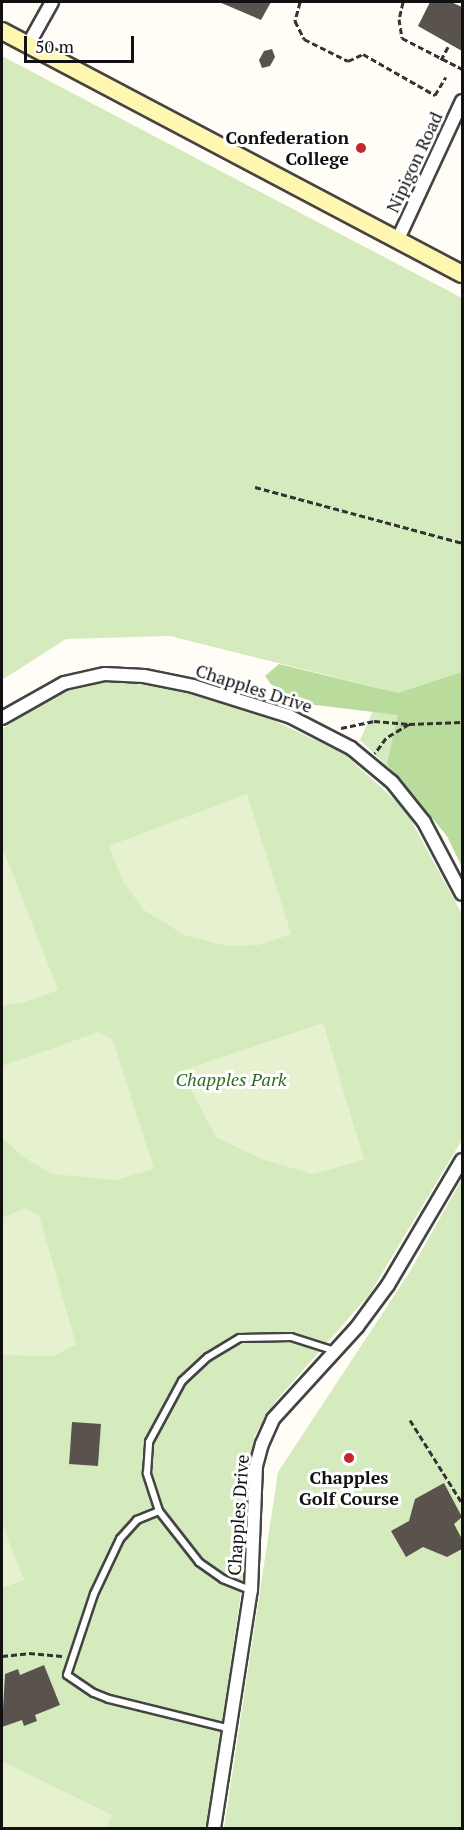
<!DOCTYPE html>
<style>
body{margin:0}
#map{position:relative;width:464px;height:1830px;overflow:hidden;background:#fffdf5;font-family:"PT Serif",serif}
div>[style]{position:absolute}
[style*='--x']{left:calc(var(--x)*1px);top:calc(var(--y)*1px);width:calc(var(--w)*1px);rotate:calc(var(--a)*1deg)}
.green>*{inset:0;background:#d5ebbd}
.forest>*{inset:0;background:#b9dc9c}
.pitch>*{inset:0;background:#e6f2cf}
.building>*{inset:0;background:#5a524d;transform-origin:0 0}
.path>*{height:3px;margin-top:-1.5px;transform-origin:0;background:repeating-linear-gradient(90deg,#333 0 6px,transparent 0 9px)}
.roads{filter:drop-shadow(2px 0 #444) drop-shadow(-2px 0 #444) drop-shadow(0 2px #444) drop-shadow(0 -2px #444)}
.lane>*{height:6px;margin:-3px;padding:0 3px;transform-origin:3px;border-radius:3px;background:#fff}
.street>*{height:12px;margin:-6px;padding:0 6px;transform-origin:6px;border-radius:6px;background:#fff}
.secondary>*{height:16px;margin:-8px;padding:0 8px;transform-origin:8px;border-radius:8px;background:#fff6b0}
.dots>*{width:16px;height:16px;translate:-50% -50%;box-sizing:border-box;border:3px solid #fff;border-radius:50%}
span{translate:-50% -50%;white-space:nowrap;text-align:center;line-height:1.15;-webkit-text-stroke:6px #fff;paint-order:stroke}
.poi-label{font-size:18px;color:#111;font-weight:700}
.right{translate:-100% -50%;text-align:right}
.street-label{font-size:18px;color:#111}
.park-label{font-size:18px;color:#2f6b1f;font-style:italic}
.frame{position:absolute;inset:0;border:3px solid #111;pointer-events:none}
.scale{position:absolute;left:24px;top:36px;width:110px;height:27px;box-sizing:border-box;border:3px solid #111;border-top:0;padding-left:8px;font-size:18px;line-height:21px;white-space:nowrap;color:#111;-webkit-text-stroke:4px #fff;paint-order:stroke}
</style>
<div id="map">
<div class="green">
<div style="clip-path:polygon(2px 56px,462px 298px,462px 867px,447px 836px,414px 792px,360px 740px,383px 689px,170px 636px,66px 639px,2px 680px)"></div>
<div style="clip-path:polygon(97px 680px,174px 688px,225px 703px,271px 719px,343px 753px,405px 809px,462px 914px,462px 1140px,369px 1295px,275px 1402px,254px 1437px,246px 1558px,207px 1828px,2px 1828px,2px 729px,60px 693px)"></div>
<div style="clip-path:polygon(462px 1179px,462px 1828px,224px 1828px,278px 1472px,409px 1273px)"></div>
</div>
<div class="forest">
<div style="clip-path:polygon(279px 664px,398px 693px,462px 672px,462px 867px,447px 836px,387px 764px,398px 715px,283px 701px,265px 676px)"></div>
</div>
<div class="pitch">
<div style="clip-path:polygon(247px 794px,291px 934px,258px 945px,227px 946px,184px 935px,144px 910px,122px 880px,109px 846px)"></div>
<div style="clip-path:polygon(5px 854px,58px 990px,25px 1002px,2px 1006px,2px 855px)"></div>
<div style="clip-path:polygon(323px 1023px,364px 1160px,313px 1174px,261px 1159px,216px 1137px,181px 1071px)"></div>
<div style="clip-path:polygon(99px 1032px,113px 1040px,154px 1169px,116px 1180px,52px 1174px,25px 1158px,2px 1138px,2px 1066px)"></div>
<div style="clip-path:polygon(25px 1208px,39px 1215px,76px 1345px,52px 1356px,2px 1355px,2px 1218px)"></div>
<div style="clip-path:polygon(2px 1524px,24px 1580px,2px 1588px)"></div>
<div style="clip-path:polygon(2px 1761px,112px 1815px,106px 1828px,2px 1828px)"></div>
</div>
<div class="building">
<div style="clip-path:polygon(219px 2px,271px 2px,261px 20px)"></div>
<div style="clip-path:polygon(430px 2px,451px 2px,462px 7px,462px 51px,418px 26px)"></div>
<div style="clip-path:polygon(272px 49px,275px 57px,270px 66px,262px 68px,259px 60px,264px 51px)"></div>
<div style="left:72px;top:1422px;width:29px;height:42px;rotate:4deg"></div>
<div style="clip-path:polygon(444px 1483px,462px 1517px,454px 1524px,462px 1539px,462px 1549px,447px 1557px,423px 1547px,406px 1557px,391px 1531px,409px 1521px,415px 1499px)"></div>
<div style="clip-path:polygon(44px 1665px,60px 1705px,35px 1715px,37px 1721px,24px 1726px,22px 1720px,2px 1727px,5px 1674px,18px 1669px,20px 1675px)"></div>
</div>
<div class="path">
<div style="--x:300;--y:2;--w:20;--a:105"></div>
<div style="--x:295;--y:21;--w:20;--a:63"></div>
<div style="--x:304;--y:39;--w:49;--a:26.6"></div>
<div style="--x:348;--y:61;--w:17;--a:-25"></div>
<div style="--x:363;--y:54;--w:83;--a:29.7"></div>
<div style="--x:435;--y:95;--w:21;--a:-59"></div>
<div style="--x:403;--y:2;--w:17;--a:103"></div>
<div style="--x:399;--y:19;--w:19;--a:81"></div>
<div style="--x:402;--y:38;--w:68;--a:27.3"></div>
<div style="--x:441;--y:60;--w:15;--a:-62"></div>
<div style="--x:255;--y:487;--w:214;--a:15.1"></div>
<div style="--x:409;--y:724;--w:53;--a:-2.2"></div>
<div style="--x:341;--y:728;--w:34;--a:-12"></div>
<div style="--x:374;--y:721;--w:35;--a:5"></div>
<div style="--x:409;--y:724;--w:27;--a:149"></div>
<div style="--x:386;--y:738;--w:19;--a:126"></div>
<div style="--x:410;--y:1420;--w:98;--a:57.9"></div>
<div style="--x:2;--y:1656;--w:27;--a:-6"></div>
<div style="--x:29;--y:1653;--w:36;--a:5"></div>
</div>
<div class="roads">
<div class="lane">
<div style="--x:159;--y:1511;--w:24;--a:158"></div>
<div style="--x:137;--y:1520;--w:25;--a:132"></div>
<div style="--x:120;--y:1539;--w:61;--a:115.3"></div>
<div style="--x:94;--y:1594;--w:85;--a:108.4"></div>
<div style="--x:67;--y:1675;--w:32;--a:34"></div>
<div style="--x:94;--y:1693;--w:16;--a:22"></div>
<div style="--x:109;--y:1699;--w:122;--a:13.8"></div>
<div style="--x:250;--y:1590;--w:29;--a:-158"></div>
<div style="--x:223;--y:1579;--w:29;--a:-145"></div>
<div style="--x:199;--y:1562;--w:65;--a:-128.1"></div>
<div style="--x:159;--y:1511;--w:40;--a:-108"></div>
<div style="--x:147;--y:1473;--w:31;--a:-86"></div>
<div style="--x:149;--y:1442;--w:69;--a:-61.6"></div>
<div style="--x:182;--y:1381;--w:35;--a:-43"></div>
<div style="--x:208;--y:1357;--w:37;--a:-31"></div>
<div style="--x:240;--y:1338;--w:51;--a:-1.1"></div>
<div style="--x:291;--y:1337;--w:43;--a:17.6"></div>
</div>
<div class="street">
<div style="--x:28;--y:45;--w:49;--a:-60.8"></div>
<div style="--x:398;--y:239;--w:152;--a:-65.1"></div>
<div style="--x:2;--y:718;--w:71;--a:-29.4"></div>
<div style="--x:64;--y:683;--w:42;--a:-12.4"></div>
<div style="--x:105;--y:674;--w:39;--a:3"></div>
<div style="--x:144;--y:676;--w:50;--a:11.5"></div>
<div style="--x:193;--y:686;--w:101;--a:17.4"></div>
<div style="--x:289;--y:716;--w:70;--a:27.3"></div>
<div style="--x:351;--y:748;--w:53;--a:39.7"></div>
<div style="--x:392;--y:782;--w:51;--a:51.3"></div>
<div style="--x:424;--y:822;--w:81;--a:62.2"></div>
<div style="--x:214;--y:1828;--w:241;--a:-81.2"></div>
<div style="--x:251;--y:1590;--w:124;--a:-87.7"></div>
<div style="--x:256;--y:1466;--w:23;--a:-75"></div>
<div style="--x:262;--y:1444;--w:27;--a:-66"></div>
<div style="--x:273;--y:1419;--w:125;--a:-47.6"></div>
<div style="--x:357;--y:1327;--w:52;--a:-53.6"></div>
<div style="--x:388;--y:1285;--w:145;--a:-59.4"></div>
</div>
<div class="secondary">
<div style="--x:2;--y:31;--w:520;--a:27.85"></div>
</div>
</div>
<div class="dots">
<div style="left:361px;top:148px;background:#c4262e"></div>
<div style="left:349px;top:1458px;background:#c4262e"></div>
</div>
<div class="poi-label">
<span class="right" style="left:349px;top:148px">Confederation<br>College</span>
<span style="left:349px;top:1488px">Chapples<br>Golf Course</span>
</div>
<div class="street-label">
<span style="left:414px;top:162px;rotate:-65deg">Nipigon Road</span>
<span style="left:254px;top:688px;rotate:18deg">Chapples Drive</span>
<span style="left:238px;top:1515px;rotate:-86deg">Chapples Drive</span>
</div>
<div class="park-label">
<span style="left:231px;top:1079px">Chapples Park</span>
</div>
<div class="frame"></div>
<div class="scale">50 m</div>
</div>
